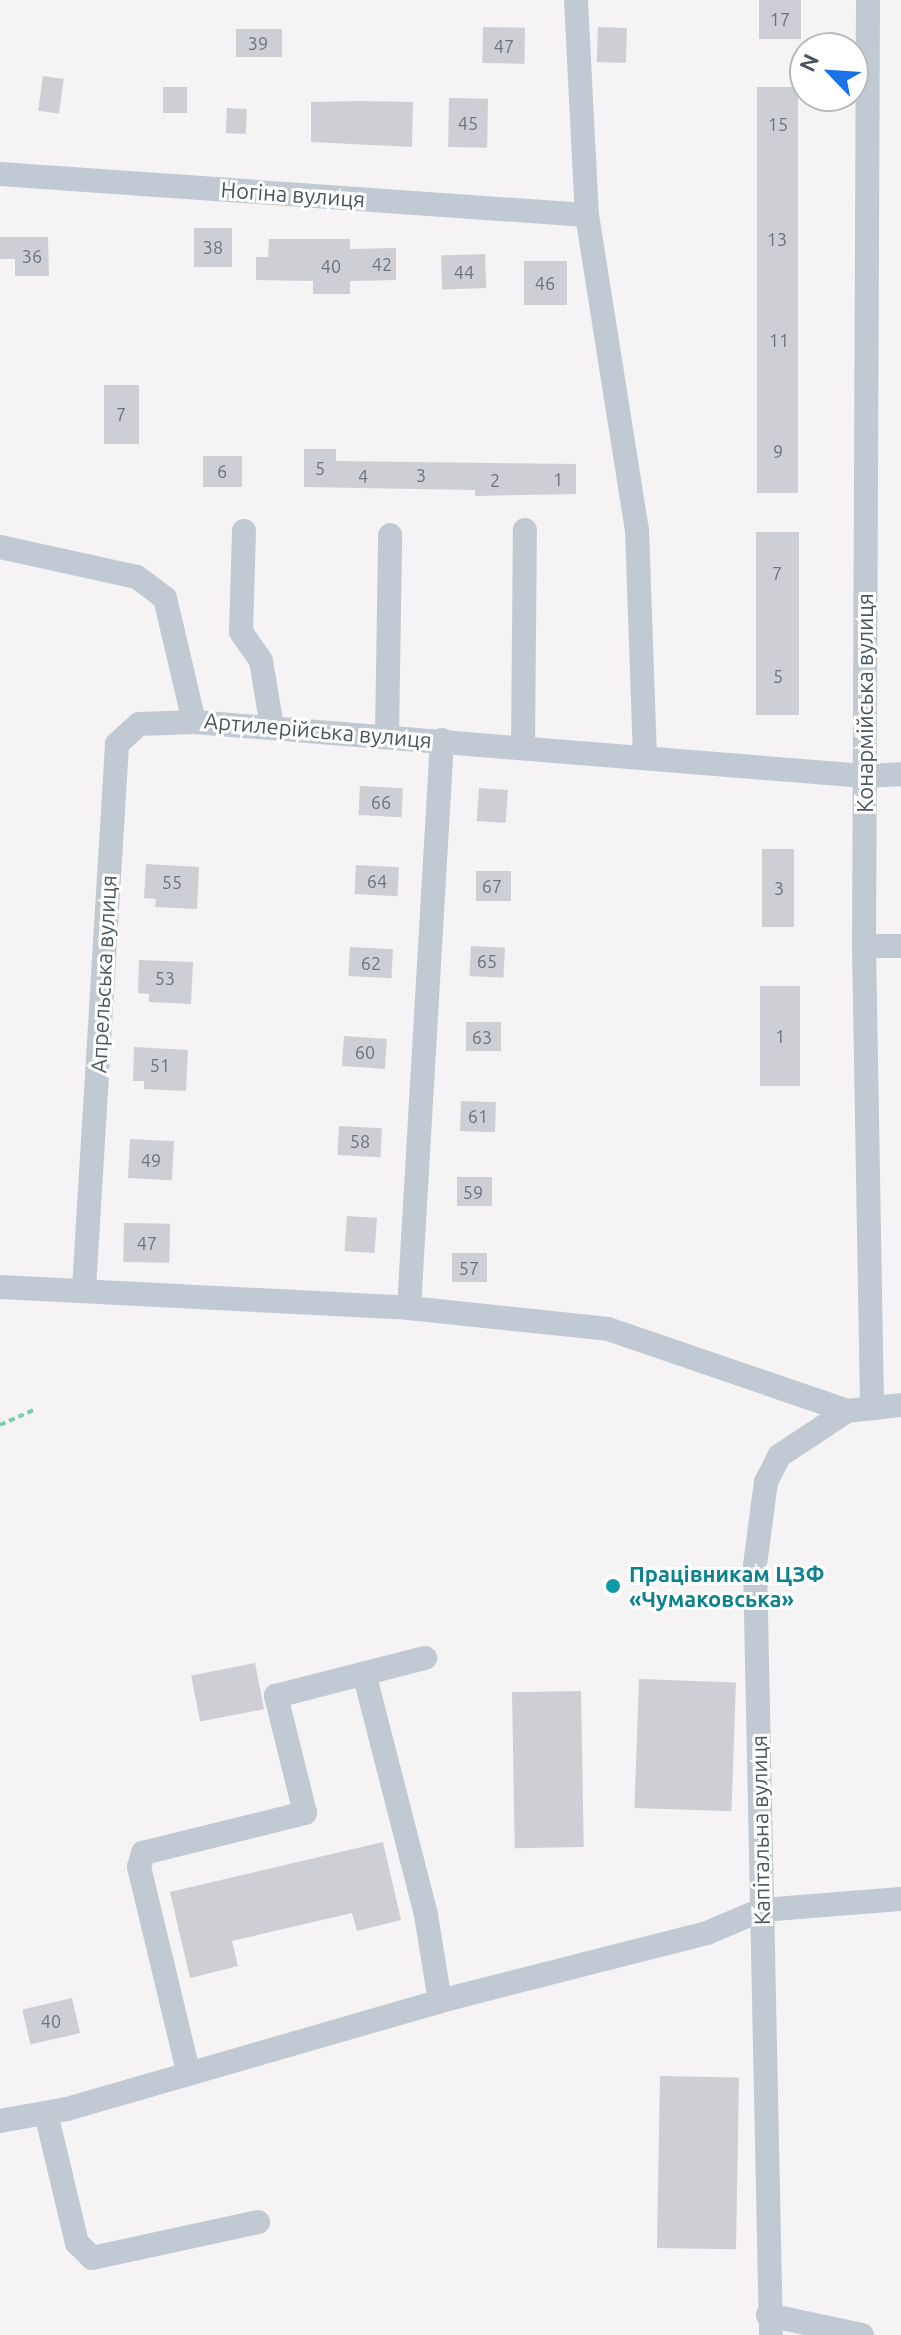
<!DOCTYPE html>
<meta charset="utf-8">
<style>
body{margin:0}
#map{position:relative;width:901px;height:2335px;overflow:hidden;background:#f5f3f3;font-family:Ubuntu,sans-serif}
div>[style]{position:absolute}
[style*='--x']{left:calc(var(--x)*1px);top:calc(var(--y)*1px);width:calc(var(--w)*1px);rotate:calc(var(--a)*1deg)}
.building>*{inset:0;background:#cdcfd5;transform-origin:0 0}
.path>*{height:4px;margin-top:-2px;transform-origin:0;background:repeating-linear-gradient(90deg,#7ad0a6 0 6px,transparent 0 10px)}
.minor>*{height:24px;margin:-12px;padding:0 12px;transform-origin:12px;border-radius:12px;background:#c1cad2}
.dots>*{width:22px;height:22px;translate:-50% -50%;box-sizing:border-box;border:4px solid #fff;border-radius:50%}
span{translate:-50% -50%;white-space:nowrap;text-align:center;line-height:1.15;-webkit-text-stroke:6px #fff;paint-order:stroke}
.number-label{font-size:18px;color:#6b747e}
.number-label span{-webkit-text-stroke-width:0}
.street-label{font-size:22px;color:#4a5661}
.culture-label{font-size:22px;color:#0d838f;font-weight:700}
.left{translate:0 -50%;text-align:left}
.north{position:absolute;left:789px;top:32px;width:80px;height:80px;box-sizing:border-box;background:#fff;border:2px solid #b7bbc0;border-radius:50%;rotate:295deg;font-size:22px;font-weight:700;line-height:32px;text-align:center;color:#4a5661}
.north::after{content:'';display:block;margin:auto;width:28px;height:36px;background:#1a73e8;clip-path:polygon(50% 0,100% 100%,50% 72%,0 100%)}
</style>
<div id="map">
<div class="building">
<div style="left:759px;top:0;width:42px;height:39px"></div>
<div style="left:483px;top:27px;width:42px;height:36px;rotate:1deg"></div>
<div style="left:598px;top:27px;width:29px;height:35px;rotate:2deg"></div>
<div style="left:236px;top:29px;width:46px;height:28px"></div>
<div style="left:43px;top:76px;width:21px;height:35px;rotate:8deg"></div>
<div style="left:163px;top:87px;width:24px;height:26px"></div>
<div style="left:757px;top:87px;width:41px;height:406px"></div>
<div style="left:449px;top:98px;width:39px;height:49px;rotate:1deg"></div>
<div style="clip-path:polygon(360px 101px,413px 102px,412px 147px,311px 142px,311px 102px)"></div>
<div style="left:227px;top:108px;width:20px;height:25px;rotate:3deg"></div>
<div style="left:194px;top:228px;width:38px;height:39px"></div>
<div style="clip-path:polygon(0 237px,48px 237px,49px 276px,15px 276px,15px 259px,0 259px)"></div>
<div style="clip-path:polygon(269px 239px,350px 239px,350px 249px,396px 248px,396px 280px,350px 281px,350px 294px,313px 294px,313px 281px,256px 280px,256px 257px,268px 257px)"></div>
<div style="left:485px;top:254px;width:34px;height:44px;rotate:88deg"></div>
<div style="left:524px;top:261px;width:43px;height:44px"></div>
<div style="left:104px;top:385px;width:35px;height:59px"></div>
<div style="clip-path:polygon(304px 449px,336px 449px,336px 461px,576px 464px,576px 494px,475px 496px,475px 490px,304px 487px)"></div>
<div style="left:203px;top:456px;width:39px;height:31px"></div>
<div style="left:756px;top:532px;width:43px;height:183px"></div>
<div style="left:360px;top:786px;width:43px;height:29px;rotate:3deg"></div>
<div style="left:479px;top:788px;width:29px;height:33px;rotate:4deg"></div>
<div style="left:762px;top:849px;width:32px;height:78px"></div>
<div style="clip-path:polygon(146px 864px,199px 867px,197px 909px,155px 907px,156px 899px,144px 898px)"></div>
<div style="left:356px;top:865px;width:43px;height:29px;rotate:3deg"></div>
<div style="left:476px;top:871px;width:35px;height:30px"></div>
<div style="left:471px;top:946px;width:34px;height:30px;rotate:3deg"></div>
<div style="left:350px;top:947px;width:43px;height:29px;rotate:3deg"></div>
<div style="clip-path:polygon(139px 960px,193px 962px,191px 1004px,149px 1002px,149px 994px,138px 993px)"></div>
<div style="left:760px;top:986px;width:40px;height:100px"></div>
<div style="left:466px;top:1022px;width:35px;height:29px"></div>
<div style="left:344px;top:1036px;width:43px;height:30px;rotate:4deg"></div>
<div style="clip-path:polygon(134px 1047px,188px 1050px,186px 1091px,144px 1089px,144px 1081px,133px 1081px)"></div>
<div style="left:461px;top:1101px;width:35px;height:30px;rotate:2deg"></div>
<div style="left:339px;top:1126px;width:43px;height:29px;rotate:3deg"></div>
<div style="left:130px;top:1139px;width:44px;height:39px;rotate:3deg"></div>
<div style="left:457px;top:1177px;width:35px;height:29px"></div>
<div style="left:347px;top:1216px;width:30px;height:35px;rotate:4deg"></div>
<div style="left:124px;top:1223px;width:46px;height:39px;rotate:1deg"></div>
<div style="left:452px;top:1253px;width:35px;height:29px"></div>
<div style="left:255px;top:1663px;width:47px;height:65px;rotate:79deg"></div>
<div style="left:639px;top:1679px;width:97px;height:129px;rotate:2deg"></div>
<div style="left:581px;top:1691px;width:156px;height:69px;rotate:89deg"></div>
<div style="clip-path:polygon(383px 1842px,401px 1920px,357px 1931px,352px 1913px,232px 1941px,238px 1966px,190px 1978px,170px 1892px)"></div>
<div style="left:72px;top:1998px;width:36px;height:51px;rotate:77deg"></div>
<div style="left:660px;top:2076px;width:79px;height:172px;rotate:1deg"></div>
</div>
<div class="path">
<div style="--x:0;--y:1425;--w:39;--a:-24"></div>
</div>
<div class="minor">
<div style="--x:576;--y:0;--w:215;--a:87.1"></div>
<div style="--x:587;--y:215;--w:318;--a:81"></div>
<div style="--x:637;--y:529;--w:227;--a:88"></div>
<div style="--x:868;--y:0;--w:946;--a:90.24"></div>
<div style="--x:864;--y:946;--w:460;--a:89"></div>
<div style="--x:0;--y:174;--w:588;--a:4"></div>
<div style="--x:244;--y:531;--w:101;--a:91.7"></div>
<div style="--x:241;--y:632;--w:35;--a:55"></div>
<div style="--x:261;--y:661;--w:67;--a:80.5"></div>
<div style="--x:0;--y:547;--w:140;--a:12.4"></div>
<div style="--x:137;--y:577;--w:35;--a:37"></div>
<div style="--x:165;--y:598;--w:127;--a:76.8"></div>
<div style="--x:194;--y:722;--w:673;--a:4.6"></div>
<div style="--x:865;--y:776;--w:36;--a:-3"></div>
<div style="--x:387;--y:736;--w:201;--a:-89.1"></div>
<div style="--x:523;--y:747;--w:217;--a:-89.5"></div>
<div style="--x:864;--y:946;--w:37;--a:0"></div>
<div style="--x:0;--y:1287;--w:410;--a:2.9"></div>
<div style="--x:409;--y:1308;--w:200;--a:6"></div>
<div style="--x:608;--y:1329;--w:253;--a:18.9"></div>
<div style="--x:84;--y:1289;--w:546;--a:-86.53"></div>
<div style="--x:117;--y:744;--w:30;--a:-42"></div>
<div style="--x:139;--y:724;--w:55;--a:-2.1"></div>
<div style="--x:409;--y:1308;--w:569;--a:-86.67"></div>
<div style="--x:364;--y:1673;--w:250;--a:75.6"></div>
<div style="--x:426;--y:1915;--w:87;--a:80.8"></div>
<div style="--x:188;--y:2071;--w:210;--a:-103.5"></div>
<div style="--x:139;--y:1867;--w:15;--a:-74"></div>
<div style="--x:143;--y:1853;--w:167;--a:-13.9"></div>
<div style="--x:305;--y:1813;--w:121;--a:-103.9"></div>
<div style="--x:276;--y:1696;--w:154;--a:-14.3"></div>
<div style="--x:46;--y:2113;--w:134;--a:76.6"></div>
<div style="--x:77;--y:2243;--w:21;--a:45"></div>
<div style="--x:92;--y:2258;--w:170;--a:-12.2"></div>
<div style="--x:0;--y:2121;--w:68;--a:-10.2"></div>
<div style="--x:67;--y:2109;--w:388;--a:-16.1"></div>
<div style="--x:440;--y:2001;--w:276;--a:-14.3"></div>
<div style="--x:707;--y:1933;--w:59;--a:-23.1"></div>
<div style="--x:761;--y:1910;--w:140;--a:-4.5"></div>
<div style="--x:768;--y:2315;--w:96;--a:12"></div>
<div style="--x:771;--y:2335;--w:770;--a:-91.19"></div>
<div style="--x:755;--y:1565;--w:84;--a:-82.5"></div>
<div style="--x:766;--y:1482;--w:29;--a:-63"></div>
<div style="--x:779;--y:1456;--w:82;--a:-33.5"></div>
<div style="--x:847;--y:1411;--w:54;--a:-6.3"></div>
</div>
<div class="dots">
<div style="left:613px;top:1586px;background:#0f9aa8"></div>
</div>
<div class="number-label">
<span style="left:780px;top:19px">17</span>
<span style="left:258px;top:43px">39</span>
<span style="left:504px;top:46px">47</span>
<span style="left:468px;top:123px">45</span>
<span style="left:778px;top:124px">15</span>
<span style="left:777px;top:239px">13</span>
<span style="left:213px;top:247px">38</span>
<span style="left:32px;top:256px">36</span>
<span style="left:382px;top:264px">42</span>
<span style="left:331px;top:266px">40</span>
<span style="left:464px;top:272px">44</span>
<span style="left:545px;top:283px">46</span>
<span style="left:779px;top:340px">11</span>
<span style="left:121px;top:414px">7</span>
<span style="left:778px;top:451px">9</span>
<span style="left:320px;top:468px">5</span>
<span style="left:222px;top:471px">6</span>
<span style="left:421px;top:475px">3</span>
<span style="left:363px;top:476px">4</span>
<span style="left:558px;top:479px">1</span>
<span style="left:495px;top:480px">2</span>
<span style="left:777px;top:573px">7</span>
<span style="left:778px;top:676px">5</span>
<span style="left:381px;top:802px">66</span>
<span style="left:377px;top:881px">64</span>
<span style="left:172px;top:882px">55</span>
<span style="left:492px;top:886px">67</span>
<span style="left:779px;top:888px">3</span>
<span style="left:487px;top:961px">65</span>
<span style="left:371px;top:963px">62</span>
<span style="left:165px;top:978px">53</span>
<span style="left:780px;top:1036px">1</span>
<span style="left:482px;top:1037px">63</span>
<span style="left:365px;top:1052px">60</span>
<span style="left:160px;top:1065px">51</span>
<span style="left:478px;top:1116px">61</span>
<span style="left:360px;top:1141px">58</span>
<span style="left:151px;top:1160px">49</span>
<span style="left:473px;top:1192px">59</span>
<span style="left:147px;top:1243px">47</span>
<span style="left:469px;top:1268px">57</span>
<span style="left:51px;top:2021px">40</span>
</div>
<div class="street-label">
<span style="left:293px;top:194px;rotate:4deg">Ногіна вулиця</span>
<span style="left:865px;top:703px;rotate:-90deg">Конармійська вулиця</span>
<span style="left:318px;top:730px;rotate:5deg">Артилерійська вулиця</span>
<span style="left:103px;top:974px;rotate:-87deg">Апрельська вулиця</span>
<span style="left:760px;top:1830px;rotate:-91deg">Капітальна вулиця</span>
</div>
<div class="culture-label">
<span class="left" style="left:629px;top:1586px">Працівникам ЦЗФ<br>«Чумаковська»</span>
</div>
<div class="north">N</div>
</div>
